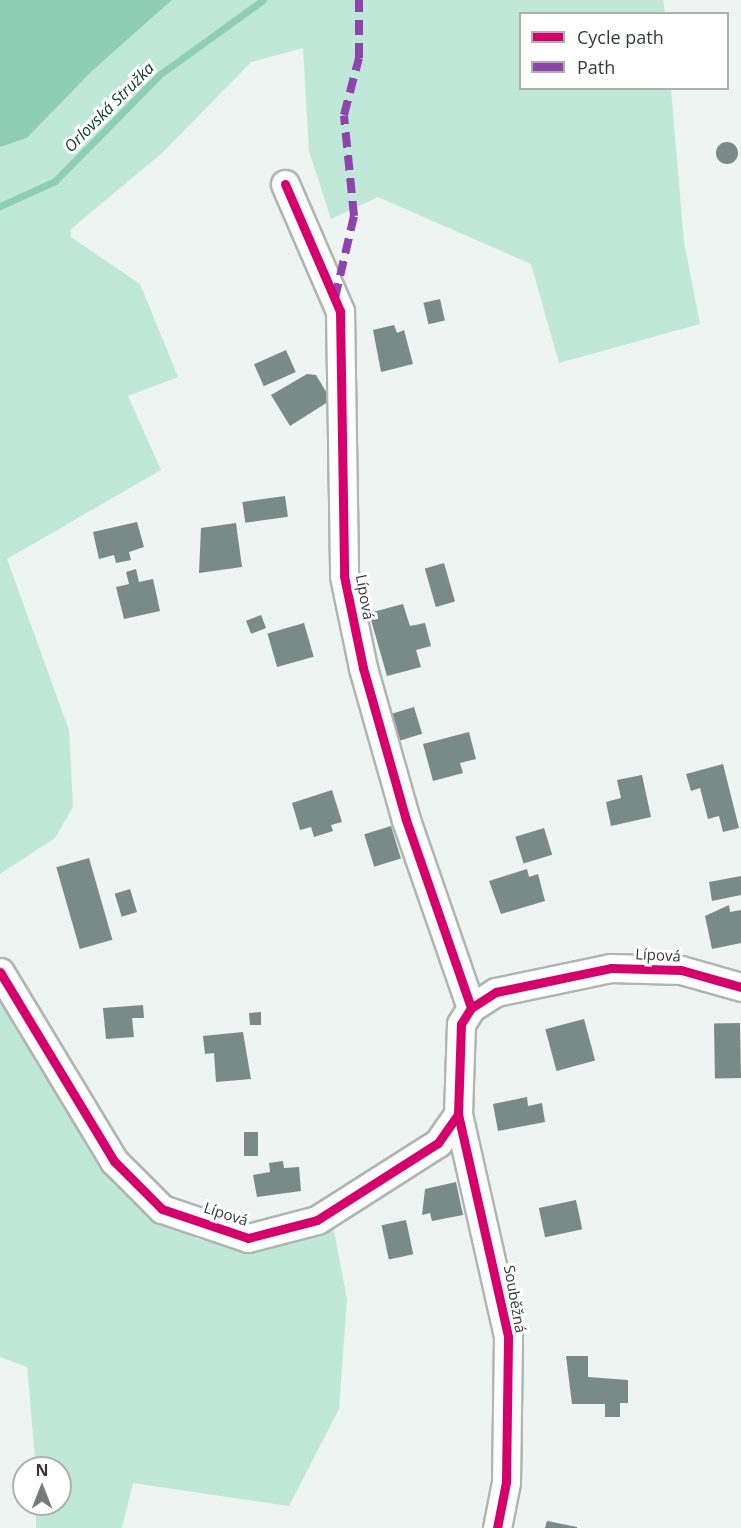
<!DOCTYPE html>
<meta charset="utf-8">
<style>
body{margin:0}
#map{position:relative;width:741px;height:1528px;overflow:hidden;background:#edf4f1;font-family:"Open Sans",sans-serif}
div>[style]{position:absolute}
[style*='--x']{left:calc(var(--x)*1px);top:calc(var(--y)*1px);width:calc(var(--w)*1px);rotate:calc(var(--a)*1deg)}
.green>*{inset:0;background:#c0e8d8}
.water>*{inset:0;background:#8fceb6}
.stream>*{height:7px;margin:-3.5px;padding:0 3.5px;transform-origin:3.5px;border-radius:3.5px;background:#8fceb6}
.building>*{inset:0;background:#798b86;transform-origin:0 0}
.round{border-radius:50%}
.roads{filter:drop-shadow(2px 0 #b0b5b3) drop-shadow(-2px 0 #b0b5b3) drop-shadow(0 2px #b0b5b3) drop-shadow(0 -2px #b0b5b3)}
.street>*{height:27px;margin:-13.5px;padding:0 13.5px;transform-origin:13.5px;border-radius:13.5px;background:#fcfdfd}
.quiet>*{height:8px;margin-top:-4px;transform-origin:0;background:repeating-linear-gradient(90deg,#8e44ad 0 15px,transparent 0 23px)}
.cycleway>*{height:9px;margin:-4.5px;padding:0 4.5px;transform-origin:4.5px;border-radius:4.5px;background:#d6006c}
span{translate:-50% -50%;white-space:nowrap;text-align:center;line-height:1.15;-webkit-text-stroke:6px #fff;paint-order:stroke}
.street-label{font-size:15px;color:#353a38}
.water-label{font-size:16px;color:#12392c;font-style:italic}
.legend{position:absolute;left:519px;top:12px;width:210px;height:78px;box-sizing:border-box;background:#fff;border:2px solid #aeb0af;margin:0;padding:8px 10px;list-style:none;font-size:18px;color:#353a38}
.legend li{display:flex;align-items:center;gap:12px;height:30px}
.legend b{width:30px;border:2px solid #aeb0af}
.north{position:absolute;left:12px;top:1456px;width:60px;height:60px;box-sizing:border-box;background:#fff;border:2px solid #aeb0af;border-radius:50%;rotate:0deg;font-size:16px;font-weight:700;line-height:24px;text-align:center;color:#353a38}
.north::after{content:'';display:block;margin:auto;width:21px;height:27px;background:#757b79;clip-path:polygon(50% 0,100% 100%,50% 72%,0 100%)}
</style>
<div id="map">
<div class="green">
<div style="clip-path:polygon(172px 0,663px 0,665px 13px,520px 14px,520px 88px,671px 89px,684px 242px,700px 324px,559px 363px,531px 264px,378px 197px,331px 219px,309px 151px,303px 48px,251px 62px,162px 153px,71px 229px,71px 237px,140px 284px,178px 377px,128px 396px,161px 470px,7px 559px,69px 730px,73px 807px,55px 838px,0 874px,0 147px,27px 138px,91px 72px)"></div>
<div style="clip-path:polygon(0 992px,157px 1220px,197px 1239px,248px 1252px,333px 1226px,347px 1299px,339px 1409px,289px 1506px,133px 1483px,122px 1528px,36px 1528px,36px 1504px,60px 1504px,60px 1468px,36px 1468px,27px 1367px,0 1357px)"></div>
</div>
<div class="water">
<div style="clip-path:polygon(0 0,172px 0,91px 72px,27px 138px,0 147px)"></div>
</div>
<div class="stream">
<div style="--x:0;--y:206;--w:60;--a:-24.4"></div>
<div style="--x:55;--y:181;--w:148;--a:-45.5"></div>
<div style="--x:159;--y:75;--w:128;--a:-35.8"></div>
</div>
<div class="building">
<div class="round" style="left:716px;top:142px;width:22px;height:22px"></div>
<div style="left:440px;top:299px;width:22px;height:17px;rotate:77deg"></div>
<div style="clip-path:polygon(394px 325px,397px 333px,404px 330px,413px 364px,381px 372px,373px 330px)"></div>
<div style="left:286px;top:350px;width:24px;height:35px;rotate:66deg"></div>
<div style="clip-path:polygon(307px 374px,316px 375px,331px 400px,290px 426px,271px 395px)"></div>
<div style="left:285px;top:496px;width:21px;height:43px;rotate:82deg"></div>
<div style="clip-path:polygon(137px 522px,144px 547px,129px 552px,131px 560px,116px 563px,114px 555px,99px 559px,93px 532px)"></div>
<div style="clip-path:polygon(236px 523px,242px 567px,199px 573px,201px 528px)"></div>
<div style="left:444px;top:563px;width:40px;height:20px;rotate:74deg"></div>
<div style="clip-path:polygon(136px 569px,139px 582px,153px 579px,160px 611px,124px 619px,116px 587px,129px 584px,126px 572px)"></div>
<div style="clip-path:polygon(403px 604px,410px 626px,425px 623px,431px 646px,416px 650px,421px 667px,387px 676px,369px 613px)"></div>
<div style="left:261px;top:615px;width:14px;height:16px;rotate:69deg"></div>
<div style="left:304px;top:623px;width:35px;height:38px;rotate:74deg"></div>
<div style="left:414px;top:707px;width:28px;height:23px;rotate:73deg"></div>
<div style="clip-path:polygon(469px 732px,476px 759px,460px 763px,463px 773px,433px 781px,423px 744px)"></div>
<div style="clip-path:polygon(723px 764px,739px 828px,723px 832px,719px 816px,708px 819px,700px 788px,691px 791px,686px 774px)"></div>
<div style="clip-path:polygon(642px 775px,651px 817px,611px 826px,606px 802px,621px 798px,617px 780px)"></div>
<div style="clip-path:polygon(332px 790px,342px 822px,331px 825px,333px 831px,314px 837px,311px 827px,300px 830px,292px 803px)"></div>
<div style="left:391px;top:826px;width:34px;height:28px;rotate:73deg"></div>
<div style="left:544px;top:828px;width:28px;height:30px;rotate:73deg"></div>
<div style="left:89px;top:858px;width:85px;height:34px;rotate:74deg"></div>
<div style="clip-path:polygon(527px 869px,529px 877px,538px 874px,545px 901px,501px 914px,489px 881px)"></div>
<div style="clip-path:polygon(741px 876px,741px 895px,712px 901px,709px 882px)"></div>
<div style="left:130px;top:889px;width:24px;height:16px;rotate:73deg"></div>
<div style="clip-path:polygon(729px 905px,730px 912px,741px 910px,741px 943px,712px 949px,705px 916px)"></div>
<div style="clip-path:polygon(143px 1005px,144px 1018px,132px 1018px,134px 1037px,106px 1039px,103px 1008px)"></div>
<div style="clip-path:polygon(261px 1012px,261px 1025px,250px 1025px,249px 1013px)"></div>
<div style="left:584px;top:1019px;width:43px;height:40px;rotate:75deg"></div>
<div style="left:740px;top:1023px;width:55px;height:26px;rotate:89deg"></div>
<div style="clip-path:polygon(243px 1032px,251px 1079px,216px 1082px,214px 1053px,205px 1054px,203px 1036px)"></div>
<div style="clip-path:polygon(527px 1097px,528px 1106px,542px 1103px,545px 1122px,498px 1131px,493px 1104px)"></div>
<div style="left:244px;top:1132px;width:14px;height:24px"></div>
<div style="clip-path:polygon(283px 1161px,284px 1168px,299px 1167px,301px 1191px,257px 1197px,253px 1175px,270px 1172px,269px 1163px)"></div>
<div style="clip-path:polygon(456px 1182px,463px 1215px,432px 1221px,430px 1213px,422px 1215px,425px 1189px)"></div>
<div style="left:576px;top:1200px;width:30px;height:38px;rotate:78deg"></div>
<div style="left:406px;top:1220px;width:35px;height:25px;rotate:78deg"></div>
<div style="clip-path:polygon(566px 1356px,588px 1356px,588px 1377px,628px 1380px,628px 1403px,620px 1403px,620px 1417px,605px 1417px,605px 1404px,572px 1404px)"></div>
<div style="clip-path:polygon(547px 1521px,577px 1527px,577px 1528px,545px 1528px)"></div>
</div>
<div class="roads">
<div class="street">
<div style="--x:285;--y:184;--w:138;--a:66.6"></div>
<div style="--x:340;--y:311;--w:265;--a:89.1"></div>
<div style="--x:344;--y:576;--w:94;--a:78.3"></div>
<div style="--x:363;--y:668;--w:158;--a:74.2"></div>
<div style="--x:406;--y:820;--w:199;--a:70.9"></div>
<div style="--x:0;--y:972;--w:221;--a:58.9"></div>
<div style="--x:114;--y:1161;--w:68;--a:45"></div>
<div style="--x:162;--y:1209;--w:91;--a:18.6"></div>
<div style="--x:248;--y:1238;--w:71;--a:-14.6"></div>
<div style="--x:317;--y:1220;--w:143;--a:-32.5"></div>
<div style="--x:438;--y:1143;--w:35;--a:-55"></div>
<div style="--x:497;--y:1528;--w:47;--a:-78.9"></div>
<div style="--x:506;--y:1482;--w:146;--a:-89.2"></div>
<div style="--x:508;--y:1336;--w:228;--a:-102.7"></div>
<div style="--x:458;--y:1114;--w:90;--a:-88.1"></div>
<div style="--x:461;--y:1024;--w:19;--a:-58"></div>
<div style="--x:471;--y:1008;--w:30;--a:-33"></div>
<div style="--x:496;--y:992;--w:117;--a:-11.8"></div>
<div style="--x:611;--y:968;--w:70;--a:1.6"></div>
<div style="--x:681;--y:970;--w:62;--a:15.8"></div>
</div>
</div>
<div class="quiet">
<div style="--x:335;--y:298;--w:84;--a:-77"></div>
<div style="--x:354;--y:216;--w:101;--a:-95.7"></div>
<div style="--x:344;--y:115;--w:59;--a:-75.3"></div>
<div style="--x:359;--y:58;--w:58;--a:-90"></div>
</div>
<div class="cycleway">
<div style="--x:285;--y:184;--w:138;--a:66.6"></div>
<div style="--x:340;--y:311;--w:265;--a:89.1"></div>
<div style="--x:344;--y:576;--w:94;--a:78.3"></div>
<div style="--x:363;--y:668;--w:158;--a:74.2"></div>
<div style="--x:406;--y:820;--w:199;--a:70.9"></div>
<div style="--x:0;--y:972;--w:221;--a:58.9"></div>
<div style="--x:114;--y:1161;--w:68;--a:45"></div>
<div style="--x:162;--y:1209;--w:91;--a:18.6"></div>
<div style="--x:248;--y:1238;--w:71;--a:-14.6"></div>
<div style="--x:317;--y:1220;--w:143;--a:-32.5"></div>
<div style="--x:438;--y:1143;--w:35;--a:-55"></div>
<div style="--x:497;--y:1528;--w:47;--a:-78.9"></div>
<div style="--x:506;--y:1482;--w:146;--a:-89.2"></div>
<div style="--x:508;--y:1336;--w:228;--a:-102.7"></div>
<div style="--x:458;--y:1114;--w:90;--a:-88.1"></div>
<div style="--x:461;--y:1024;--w:19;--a:-58"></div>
<div style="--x:471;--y:1008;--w:30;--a:-33"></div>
<div style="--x:496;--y:992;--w:117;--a:-11.8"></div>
<div style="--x:611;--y:968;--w:70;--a:1.6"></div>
<div style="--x:681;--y:970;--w:62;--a:15.8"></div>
</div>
<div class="street-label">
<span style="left:365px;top:597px;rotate:80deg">Lípová</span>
<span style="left:658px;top:955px;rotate:3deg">Lípová</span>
<span style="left:226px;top:1214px;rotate:18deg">Lípová</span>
<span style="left:515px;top:1299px;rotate:80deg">Souběžná</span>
</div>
<div class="water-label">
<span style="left:109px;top:107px;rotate:-45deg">Orlovská Stružka</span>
</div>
<ul class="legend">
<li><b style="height:8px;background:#d6006c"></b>Cycle path</li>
<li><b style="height:8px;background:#8e44ad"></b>Path</li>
</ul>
<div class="north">N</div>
</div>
